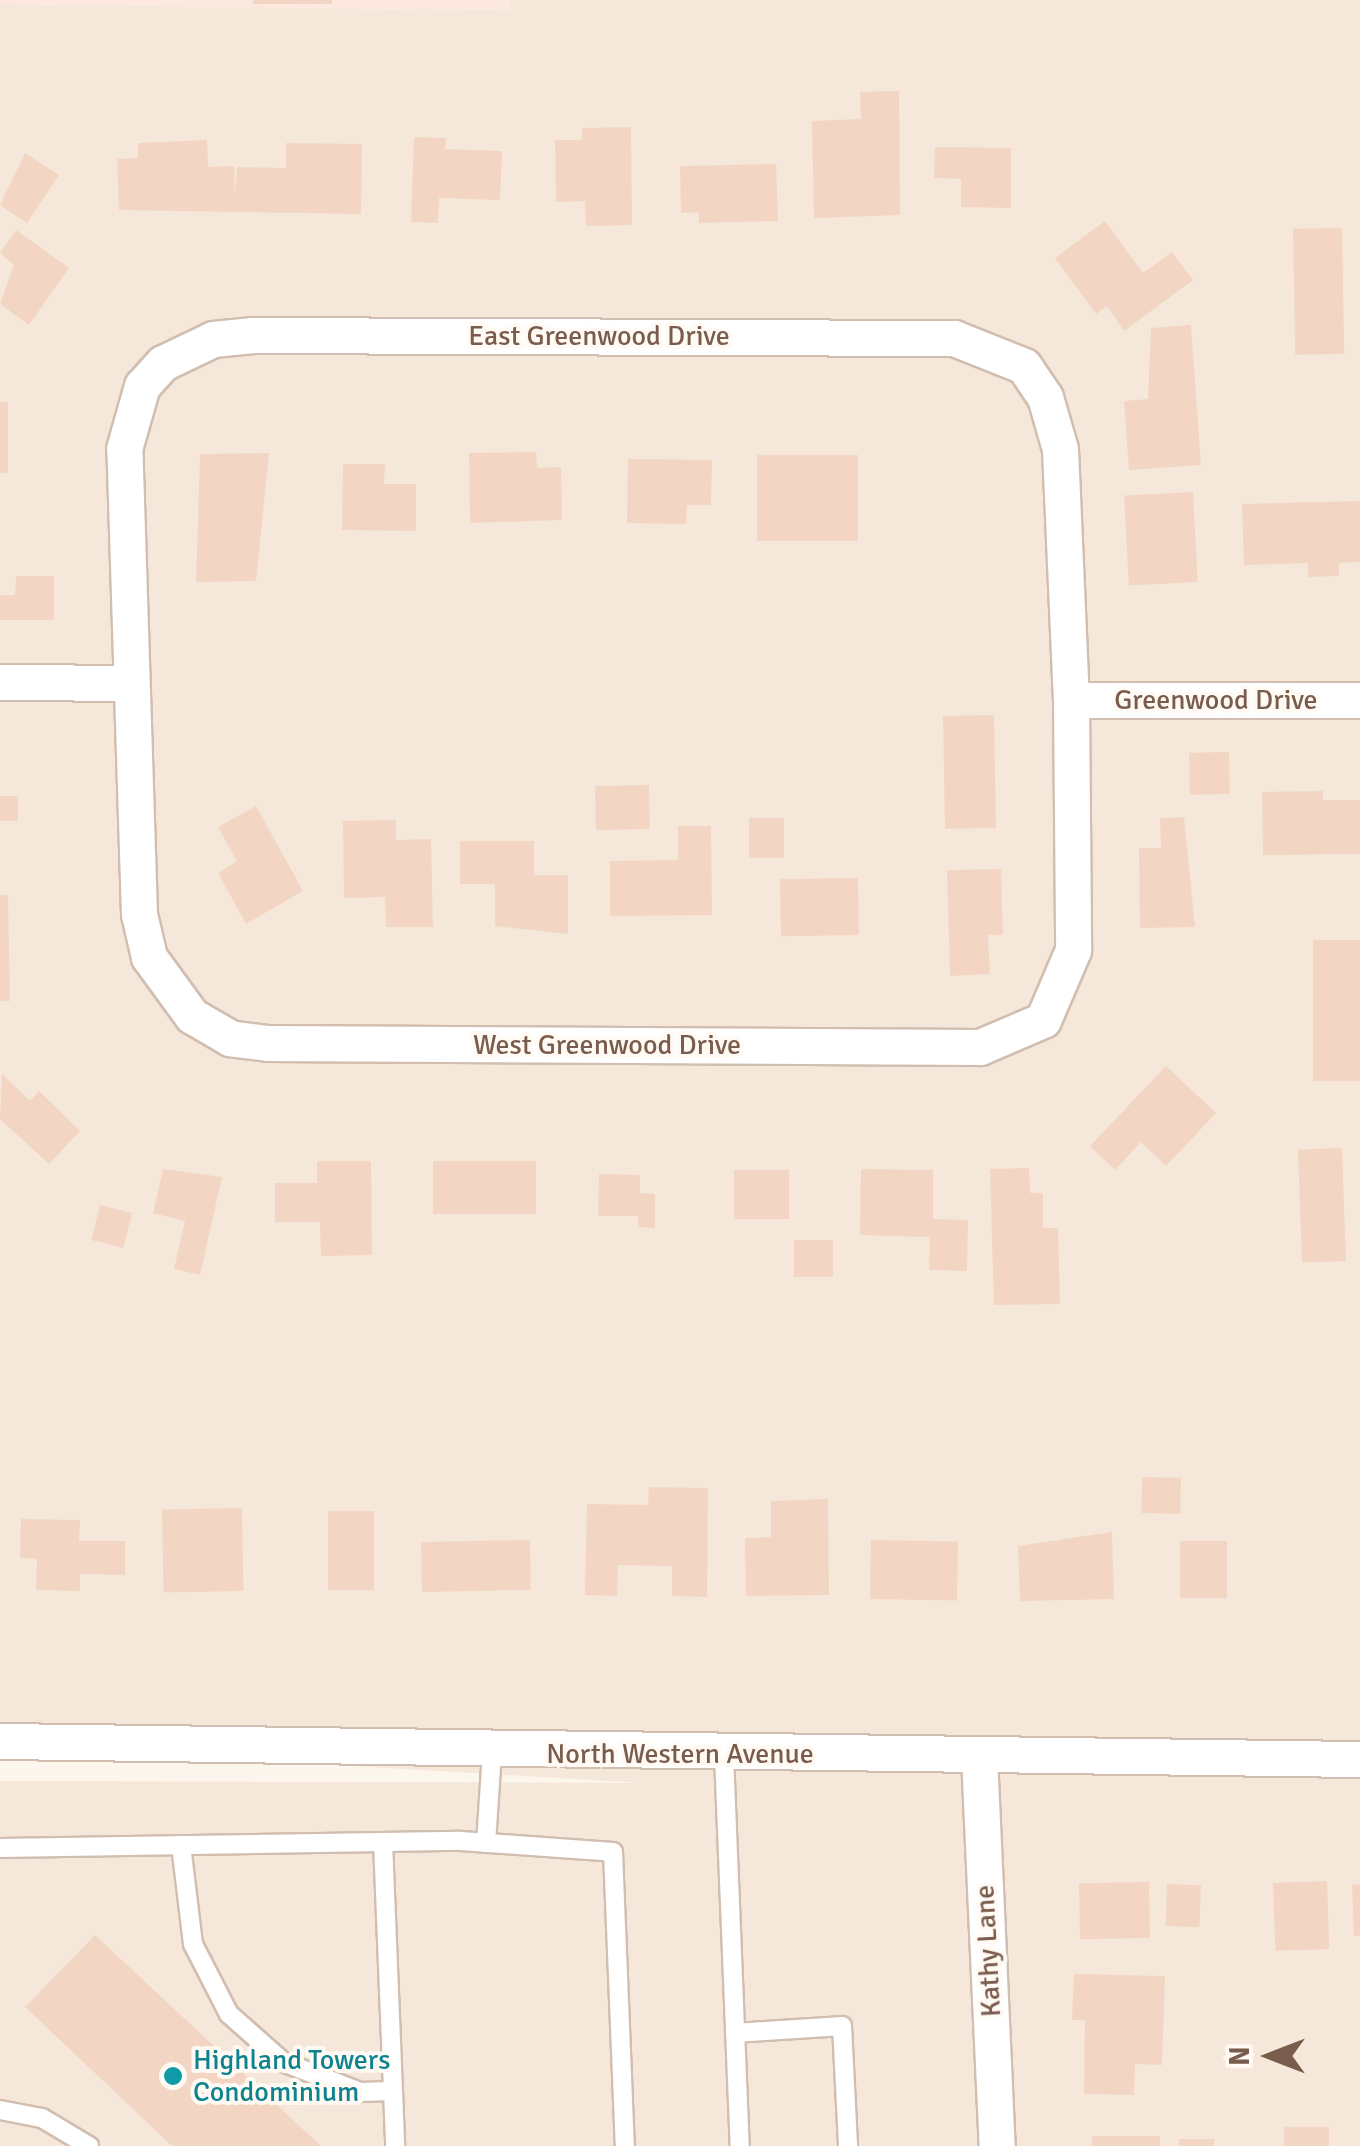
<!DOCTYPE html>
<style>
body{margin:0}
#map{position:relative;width:1360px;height:2146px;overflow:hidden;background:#fdf6ec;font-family:Signika,sans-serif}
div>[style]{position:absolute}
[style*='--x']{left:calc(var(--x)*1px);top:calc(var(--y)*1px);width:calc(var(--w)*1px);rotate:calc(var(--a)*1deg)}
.residential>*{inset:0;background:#f5e8da}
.commercial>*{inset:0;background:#fde8e0}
.building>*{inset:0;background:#f3d5c3;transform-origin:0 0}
.roads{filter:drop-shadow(2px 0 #d1beb0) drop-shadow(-2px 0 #d1beb0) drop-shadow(0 2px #d1beb0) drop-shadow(0 -2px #d1beb0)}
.lane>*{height:18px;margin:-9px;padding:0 9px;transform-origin:9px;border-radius:9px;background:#fff}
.street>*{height:35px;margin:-17.5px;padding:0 17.5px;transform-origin:17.5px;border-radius:17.5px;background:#fff}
.dots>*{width:28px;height:28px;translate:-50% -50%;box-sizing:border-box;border:5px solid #fffaf3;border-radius:50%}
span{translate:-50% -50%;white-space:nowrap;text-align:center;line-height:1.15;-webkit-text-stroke:8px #fffaf3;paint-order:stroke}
.street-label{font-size:28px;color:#7a5c4d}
.culture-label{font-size:28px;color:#0d838f}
.left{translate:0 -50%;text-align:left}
.north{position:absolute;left:1220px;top:2006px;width:100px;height:100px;-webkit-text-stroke:8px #fffaf3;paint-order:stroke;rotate:270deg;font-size:28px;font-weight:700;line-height:40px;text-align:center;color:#7a5c4d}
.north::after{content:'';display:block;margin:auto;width:35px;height:45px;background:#7a5c4d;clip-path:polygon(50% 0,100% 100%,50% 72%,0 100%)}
</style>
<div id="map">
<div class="residential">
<div style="clip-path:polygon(510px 0,1360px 0,1360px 2146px,0 2146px,0 1781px,642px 1783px,0 1745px,0 4px,509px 10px)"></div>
</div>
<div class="commercial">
<div style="clip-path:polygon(0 0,510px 0,510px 10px,0 4px)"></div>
</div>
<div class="building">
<div style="left:253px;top:0;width:79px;height:4px"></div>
<div style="clip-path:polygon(899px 91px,900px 215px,814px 218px,812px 121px,861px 119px,860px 92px)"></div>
<div style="clip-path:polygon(631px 127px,632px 225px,586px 226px,585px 201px,556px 202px,555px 140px,582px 140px,582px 128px)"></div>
<div style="clip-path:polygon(414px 137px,446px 138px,445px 149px,502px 151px,500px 200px,439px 198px,438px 223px,411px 222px)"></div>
<div style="clip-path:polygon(207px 140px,208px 167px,234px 166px,235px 197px,237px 167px,286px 168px,286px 143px,362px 144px,361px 214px,119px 210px,117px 159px,138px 158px,138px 143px)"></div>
<div style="clip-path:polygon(935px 147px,1011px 148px,1011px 208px,961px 207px,961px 179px,934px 178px)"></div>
<div style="clip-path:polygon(25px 153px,59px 175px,27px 223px,0 205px)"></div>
<div style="clip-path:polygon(776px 164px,778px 221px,699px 223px,699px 212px,681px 213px,680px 166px)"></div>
<div style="clip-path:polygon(1105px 221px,1143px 273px,1172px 252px,1193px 280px,1124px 331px,1107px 306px,1096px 314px,1055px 258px)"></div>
<div style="left:1342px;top:228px;width:126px;height:49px;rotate:89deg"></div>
<div style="clip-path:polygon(16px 230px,69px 268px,29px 325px,0 304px,14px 265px,0 253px)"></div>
<div style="clip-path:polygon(1191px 325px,1201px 465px,1129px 470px,1124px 401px,1148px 399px,1151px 328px)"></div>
<div style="left:0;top:402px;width:8px;height:71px"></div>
<div style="clip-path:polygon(536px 452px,537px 468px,561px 467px,562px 520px,470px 523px,469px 453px)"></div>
<div style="clip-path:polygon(269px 453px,256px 581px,196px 582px,200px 454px)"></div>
<div style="left:858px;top:455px;width:86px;height:101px;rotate:90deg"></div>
<div style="clip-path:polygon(628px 459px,712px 460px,711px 505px,687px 505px,686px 524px,627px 523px)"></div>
<div style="clip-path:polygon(343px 464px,385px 464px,384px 484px,416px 484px,416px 531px,342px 530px)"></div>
<div style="left:1193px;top:492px;width:90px;height:69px;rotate:87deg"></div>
<div style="clip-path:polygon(1360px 501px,1360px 562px,1339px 563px,1339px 576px,1308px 577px,1308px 563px,1244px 565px,1242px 504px)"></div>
<div style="clip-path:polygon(16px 576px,54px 576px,54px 620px,0 620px,0 595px,15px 595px)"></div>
<div style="left:994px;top:715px;width:113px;height:51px;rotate:89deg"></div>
<div style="left:1229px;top:752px;width:42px;height:40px;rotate:89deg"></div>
<div style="left:649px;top:785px;width:44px;height:54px;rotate:89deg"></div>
<div style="clip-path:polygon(1323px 791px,1323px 800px,1360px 800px,1360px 854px,1263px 855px,1262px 792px)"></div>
<div style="left:0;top:796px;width:18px;height:25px"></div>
<div style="clip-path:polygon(256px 806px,303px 891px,246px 924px,218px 873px,237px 861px,218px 827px)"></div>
<div style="clip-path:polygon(1184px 817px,1195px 927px,1140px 928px,1139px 848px,1161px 848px,1160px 818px)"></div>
<div style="left:749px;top:818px;width:35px;height:40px"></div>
<div style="clip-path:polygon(396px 820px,396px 840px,431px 839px,433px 927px,386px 927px,385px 897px,344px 898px,343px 821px)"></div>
<div style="clip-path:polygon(678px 826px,711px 826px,712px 915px,610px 916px,610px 861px,678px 860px)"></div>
<div style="clip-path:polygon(460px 841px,534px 841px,534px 875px,568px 875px,568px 934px,495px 926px,495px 884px,460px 884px)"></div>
<div style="clip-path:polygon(1001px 869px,1003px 935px,988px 935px,990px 974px,950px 976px,947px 870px)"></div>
<div style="left:858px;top:878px;width:57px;height:78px;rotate:89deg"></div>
<div style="clip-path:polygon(0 895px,8px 895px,10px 1001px,0 1001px)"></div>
<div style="left:1360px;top:940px;width:141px;height:47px;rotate:90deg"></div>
<div style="clip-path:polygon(1166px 1066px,1216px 1113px,1166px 1166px,1141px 1142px,1115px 1170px,1090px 1146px)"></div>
<div style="clip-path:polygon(2px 1074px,30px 1101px,39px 1091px,80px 1131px,49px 1164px,0 1119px)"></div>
<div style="left:1342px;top:1148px;width:113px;height:44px;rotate:88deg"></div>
<div style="clip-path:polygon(317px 1161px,371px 1161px,372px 1255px,321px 1256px,320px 1222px,275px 1222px,275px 1183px,317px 1183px)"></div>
<div style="left:536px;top:1161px;width:53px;height:103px;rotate:90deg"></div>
<div style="clip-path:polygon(1029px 1168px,1030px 1193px,1043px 1193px,1043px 1228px,1058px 1228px,1060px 1304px,994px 1305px,990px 1169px)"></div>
<div style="clip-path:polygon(163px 1169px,222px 1177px,200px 1275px,174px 1269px,185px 1221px,153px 1213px)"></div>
<div style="clip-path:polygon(861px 1169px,933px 1170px,933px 1219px,968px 1220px,967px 1271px,929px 1270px,930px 1237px,860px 1235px)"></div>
<div style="left:734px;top:1170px;width:55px;height:49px"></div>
<div style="clip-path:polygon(599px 1174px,640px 1175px,640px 1193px,655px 1194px,655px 1228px,638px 1227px,638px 1216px,598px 1216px)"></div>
<div style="left:100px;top:1205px;width:33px;height:36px;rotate:14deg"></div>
<div style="left:833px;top:1240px;width:37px;height:39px;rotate:90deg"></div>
<div style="left:1142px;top:1477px;width:39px;height:36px;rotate:1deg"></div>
<div style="clip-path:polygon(649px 1487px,708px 1488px,707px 1597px,672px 1596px,672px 1566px,618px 1565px,617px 1596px,585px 1595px,587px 1504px,648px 1505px)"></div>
<div style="clip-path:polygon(828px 1499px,829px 1595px,746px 1596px,745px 1538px,771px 1537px,771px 1501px)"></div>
<div style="left:242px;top:1508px;width:83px;height:80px;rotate:89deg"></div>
<div style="left:328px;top:1511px;width:46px;height:79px"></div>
<div style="clip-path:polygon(21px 1519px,80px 1520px,79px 1541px,125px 1541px,125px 1575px,80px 1574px,80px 1591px,36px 1590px,37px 1559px,20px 1558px)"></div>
<div style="clip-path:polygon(1112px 1532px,1114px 1599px,1020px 1601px,1018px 1546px)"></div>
<div style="left:530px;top:1540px;width:50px;height:109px;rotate:89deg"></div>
<div style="left:871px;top:1540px;width:87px;height:59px;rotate:1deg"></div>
<div style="left:1180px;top:1541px;width:47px;height:57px"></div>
<div style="left:1327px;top:1881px;width:68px;height:54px;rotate:88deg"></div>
<div style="left:1149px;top:1882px;width:56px;height:70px;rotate:89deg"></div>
<div style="left:1167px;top:1884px;width:34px;height:42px;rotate:2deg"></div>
<div style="clip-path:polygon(1360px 1884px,1360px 1936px,1354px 1936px,1352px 1885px)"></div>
<div style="clip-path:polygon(95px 1935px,321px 2146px,172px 2146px,25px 2007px)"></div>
<div style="clip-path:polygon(1074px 1974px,1165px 1976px,1162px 2065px,1135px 2064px,1134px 2095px,1084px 2094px,1085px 2020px,1072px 2020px)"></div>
<div style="left:1329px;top:2127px;width:19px;height:45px;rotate:90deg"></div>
<div style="left:1160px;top:2136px;width:10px;height:68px;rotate:90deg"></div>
<div style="left:1179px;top:2139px;width:35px;height:7px"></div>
</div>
<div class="roads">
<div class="lane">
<div style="--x:724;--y:1755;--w:391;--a:87.7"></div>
<div style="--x:383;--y:1842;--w:304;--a:87.7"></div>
<div style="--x:486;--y:1843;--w:90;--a:-86.2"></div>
<div style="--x:181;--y:1845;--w:100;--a:83.1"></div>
<div style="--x:193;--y:1944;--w:79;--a:62.8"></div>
<div style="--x:229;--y:2014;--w:72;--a:41.6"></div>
<div style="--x:283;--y:2062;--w:83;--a:21.3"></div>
<div style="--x:360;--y:2092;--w:32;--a:-2"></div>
<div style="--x:0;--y:1848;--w:461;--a:-0.9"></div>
<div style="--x:461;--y:1841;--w:152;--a:4.1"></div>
<div style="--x:613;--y:1852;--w:294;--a:87.7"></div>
<div style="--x:735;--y:2033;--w:107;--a:-3.7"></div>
<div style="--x:842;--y:2026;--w:120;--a:87.1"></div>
<div style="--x:0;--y:2110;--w:43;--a:10.8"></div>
<div style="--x:42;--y:2118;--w:55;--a:30.8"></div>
</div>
<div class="street">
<div style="--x:253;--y:335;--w:701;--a:0.25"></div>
<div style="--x:954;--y:338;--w:75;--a:21.8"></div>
<div style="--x:1024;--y:366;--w:37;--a:56"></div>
<div style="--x:1045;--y:397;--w:54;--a:73.9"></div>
<div style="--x:1060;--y:449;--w:251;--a:87.5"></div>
<div style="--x:1071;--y:700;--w:250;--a:89.5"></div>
<div style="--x:1073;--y:950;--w:76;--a:113.2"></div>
<div style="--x:1043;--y:1020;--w:69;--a:156.8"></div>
<div style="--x:980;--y:1047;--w:712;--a:-179.68"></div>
<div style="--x:268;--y:1043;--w:38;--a:-173"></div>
<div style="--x:230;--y:1038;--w:44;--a:-149.9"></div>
<div style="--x:192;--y:1016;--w:73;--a:-126.1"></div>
<div style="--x:149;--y:957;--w:44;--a:-103.1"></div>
<div style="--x:139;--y:914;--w:465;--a:-91.8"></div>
<div style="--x:124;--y:449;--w:66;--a:-74.1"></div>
<div style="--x:142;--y:386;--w:31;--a:-48"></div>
<div style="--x:163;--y:363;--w:55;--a:-25.6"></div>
<div style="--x:213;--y:339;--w:40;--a:-5.7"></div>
<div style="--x:0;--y:682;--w:130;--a:0.4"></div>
<div style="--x:1071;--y:700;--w:289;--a:0"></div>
<div style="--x:0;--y:1741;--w:1360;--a:0.76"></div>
<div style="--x:979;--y:1756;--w:390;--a:87.4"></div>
</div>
</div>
<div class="dots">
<div style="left:173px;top:2076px;background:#0f9aa8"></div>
</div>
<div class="street-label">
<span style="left:599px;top:336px">East Greenwood Drive</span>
<span style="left:1216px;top:700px">Greenwood Drive</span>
<span style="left:607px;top:1045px">West Greenwood Drive</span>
<span style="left:680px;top:1754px">North Western Avenue</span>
<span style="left:988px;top:1951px;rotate:-93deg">Kathy Lane</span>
</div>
<div class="culture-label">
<span class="left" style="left:193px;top:2076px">Highland Towers<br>Condominium</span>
</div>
<div class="north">N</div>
</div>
